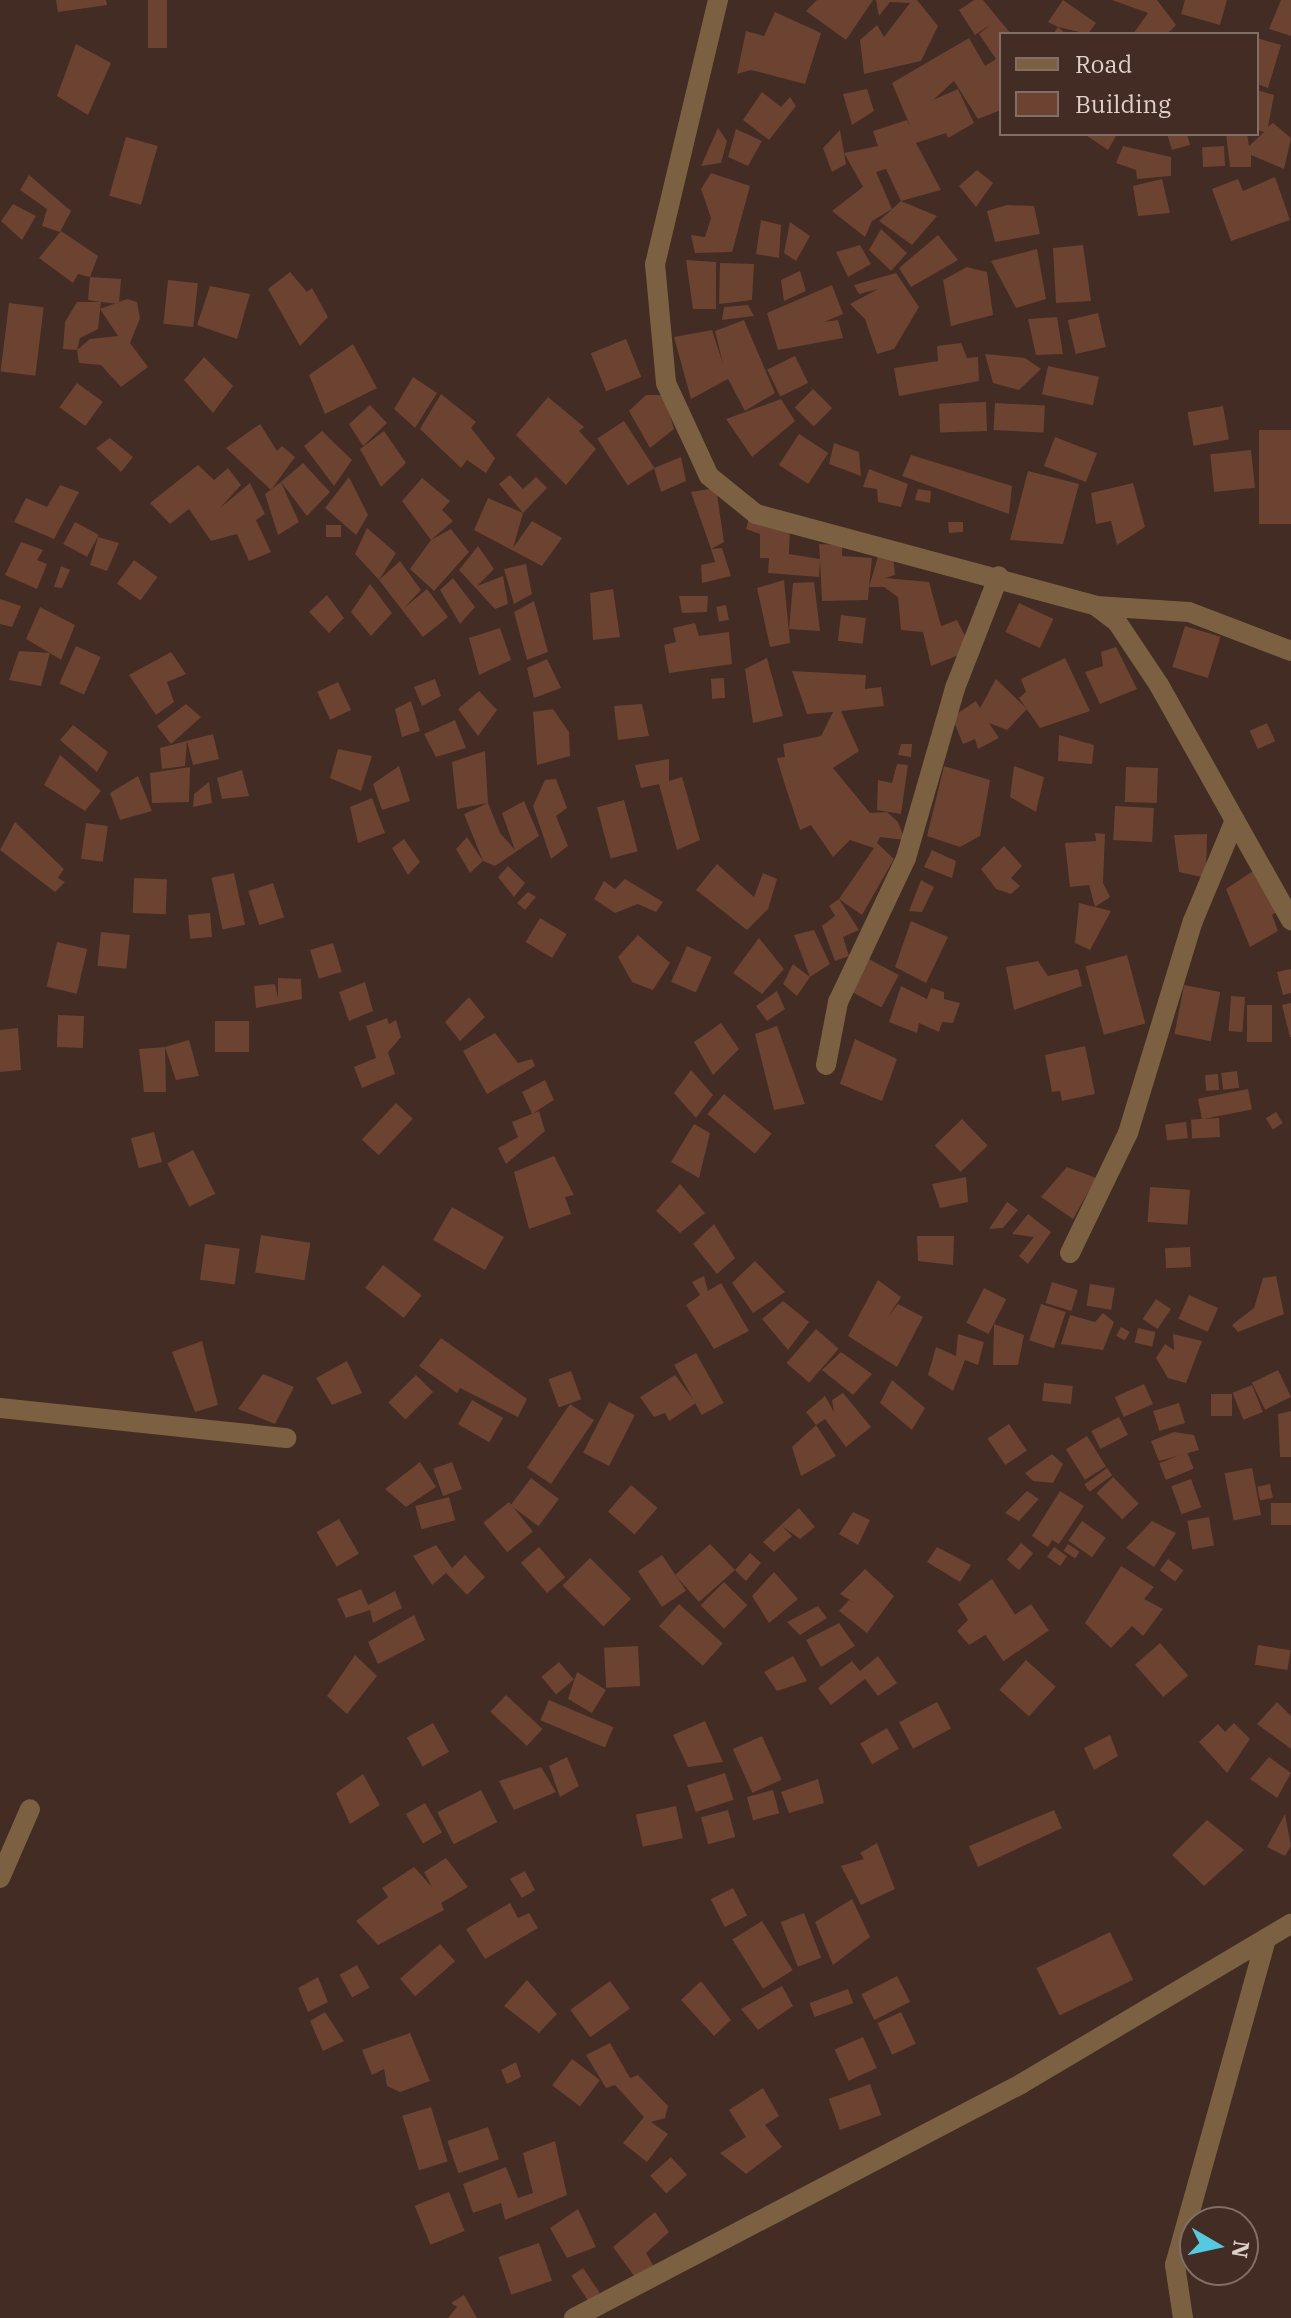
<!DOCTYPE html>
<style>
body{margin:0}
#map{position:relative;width:1291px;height:2318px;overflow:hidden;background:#422c23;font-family:"IBM Plex Serif",serif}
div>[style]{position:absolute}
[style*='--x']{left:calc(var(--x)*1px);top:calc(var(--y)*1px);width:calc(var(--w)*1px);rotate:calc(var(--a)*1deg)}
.building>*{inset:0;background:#6c4231;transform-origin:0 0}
.minor>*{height:20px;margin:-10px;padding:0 10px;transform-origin:10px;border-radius:10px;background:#7b6142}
span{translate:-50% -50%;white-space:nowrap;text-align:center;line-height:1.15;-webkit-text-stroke:6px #422c23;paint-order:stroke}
.legend{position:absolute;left:999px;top:32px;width:260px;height:104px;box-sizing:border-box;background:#422c23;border:2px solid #816e66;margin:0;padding:10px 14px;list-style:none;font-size:24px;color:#dfd0ca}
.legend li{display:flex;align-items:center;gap:16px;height:40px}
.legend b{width:40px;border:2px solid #816e66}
.north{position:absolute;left:1179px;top:2206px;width:80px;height:80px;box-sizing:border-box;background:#422c23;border:2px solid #816e66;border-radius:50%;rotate:99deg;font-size:22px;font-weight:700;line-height:32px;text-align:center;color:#dfd0ca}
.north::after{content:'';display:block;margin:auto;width:28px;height:36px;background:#56c9e1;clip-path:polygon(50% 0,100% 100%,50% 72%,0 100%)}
</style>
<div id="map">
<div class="building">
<div style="clip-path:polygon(56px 0,106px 0,107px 5px,58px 12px)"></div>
<div style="left:148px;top:0;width:19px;height:48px"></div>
<div style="clip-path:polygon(817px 0,873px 0,846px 40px,806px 11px)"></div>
<div style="clip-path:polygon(876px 0,917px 0,938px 26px,921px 61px,864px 74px,860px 40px,877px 25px,884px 37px,910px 3px,890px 2px,879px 16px)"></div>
<div style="clip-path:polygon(974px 0,983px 0,1011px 34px,1001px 34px,1001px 110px,978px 119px,954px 81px,933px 100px,958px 89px,974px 123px,948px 138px,946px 133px,916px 143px,941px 190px,901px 201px,886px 169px,876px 172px,892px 209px,872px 221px,865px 237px,832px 211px,863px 187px,844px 153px,878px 146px,873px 131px,907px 120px,911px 128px,892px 83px,969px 38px,985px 66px,996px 59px,979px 34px,990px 25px,975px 35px,959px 10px)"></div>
<div style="clip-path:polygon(1063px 0,1096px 23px,1088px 34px,1058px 27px,1066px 34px,1053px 34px,1058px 27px,1048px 22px)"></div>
<div style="clip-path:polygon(1112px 0,1157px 0,1176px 25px,1167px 34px,1133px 34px,1148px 13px)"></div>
<div style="clip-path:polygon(1185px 0,1227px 0,1220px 25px,1181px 14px)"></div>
<div style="clip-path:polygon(1281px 0,1291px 0,1291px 36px,1269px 29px)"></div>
<div style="clip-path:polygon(775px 12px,821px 33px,805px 84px,751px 70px,737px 74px,746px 31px,764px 36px)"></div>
<div style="clip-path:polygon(1257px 38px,1281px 45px,1268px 88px,1257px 84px)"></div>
<div style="clip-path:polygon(76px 44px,111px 63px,88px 115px,57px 96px)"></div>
<div style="clip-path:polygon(867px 89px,874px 111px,852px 125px,843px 94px)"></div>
<div style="clip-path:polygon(1257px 90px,1274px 95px,1268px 127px,1273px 123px,1291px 138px,1284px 169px,1251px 155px,1251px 167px,1230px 167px,1226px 134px,1247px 134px,1249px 146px,1264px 132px,1257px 130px)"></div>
<div style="clip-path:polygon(762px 92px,781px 107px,790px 97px,796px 106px,769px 140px,743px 120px)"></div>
<div style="clip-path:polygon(718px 128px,727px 141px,721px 163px,701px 166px)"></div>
<div style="clip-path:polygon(736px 129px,762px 141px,748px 166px,728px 157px)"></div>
<div style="clip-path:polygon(840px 130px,846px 164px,832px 172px,823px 148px)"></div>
<div style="clip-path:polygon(1084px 134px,1117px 134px,1108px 150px)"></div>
<div style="clip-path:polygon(1167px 134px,1187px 134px,1190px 145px,1172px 150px)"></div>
<div style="left:126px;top:137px;width:33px;height:61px;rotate:16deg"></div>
<div style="clip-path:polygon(1123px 146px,1171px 157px,1171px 176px,1137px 179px,1136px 170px,1116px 163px)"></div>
<div style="left:1224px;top:146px;width:20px;height:22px;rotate:87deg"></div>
<div style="clip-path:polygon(977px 170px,993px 183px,976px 207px,959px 186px)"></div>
<div style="clip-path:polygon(711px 173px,750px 186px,732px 252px,695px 253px,691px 235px,705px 237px,711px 218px,701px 189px)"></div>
<div style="clip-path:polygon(29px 175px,71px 211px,60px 232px,42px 226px,47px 209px,20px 190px)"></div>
<div style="clip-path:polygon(1275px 177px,1290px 220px,1231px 241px,1212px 189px,1238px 179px,1243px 191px)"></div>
<div style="clip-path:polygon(1162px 179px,1170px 213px,1138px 216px,1133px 186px)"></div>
<div style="clip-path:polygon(901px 201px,937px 216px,912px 245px,879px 221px)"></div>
<div style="clip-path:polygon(13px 204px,36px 216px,22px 240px,1px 221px)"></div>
<div style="clip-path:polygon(1007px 205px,1034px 206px,1040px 234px,995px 242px,987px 211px)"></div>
<div style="clip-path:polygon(761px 220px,781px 225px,779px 258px,756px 254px)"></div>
<div style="clip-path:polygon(790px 222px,810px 236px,796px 261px,784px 253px)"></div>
<div style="clip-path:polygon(881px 229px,907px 253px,891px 271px,869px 250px)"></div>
<div style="clip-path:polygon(61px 231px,98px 256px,90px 277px,121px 279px,119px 304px,101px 302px,98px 329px,80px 338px,77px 350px,63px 349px,65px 322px,77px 302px,101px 302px,88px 300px,90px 277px,78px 274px,73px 283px,39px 258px)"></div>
<div style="clip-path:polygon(938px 235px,958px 260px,911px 287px,899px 268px)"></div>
<div style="clip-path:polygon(860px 245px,871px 264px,848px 277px,836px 252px)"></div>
<div style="clip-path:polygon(1083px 245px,1091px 301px,1056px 303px,1053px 248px)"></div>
<div style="clip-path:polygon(1037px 249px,1046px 299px,1016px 308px,991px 261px)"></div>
<div style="clip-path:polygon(686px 260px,716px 262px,716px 309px,693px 309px)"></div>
<div style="clip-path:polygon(720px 263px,754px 264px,752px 300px,719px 304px)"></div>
<div style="clip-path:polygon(967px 267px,987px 272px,993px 315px,951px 326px,943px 280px)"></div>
<div style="clip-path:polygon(800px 271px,806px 291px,784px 301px,781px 280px)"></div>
<div style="clip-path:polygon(290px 272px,307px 292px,312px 288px,328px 317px,300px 346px,268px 289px)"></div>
<div style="clip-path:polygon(896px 273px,919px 307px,894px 349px,877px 354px,865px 319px,850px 304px,878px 289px,859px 294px,854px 285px)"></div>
<div style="left:168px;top:280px;width:30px;height:44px;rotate:6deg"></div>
<div style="clip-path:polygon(832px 285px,843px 314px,824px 322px,838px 320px,843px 338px,778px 350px,767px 313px)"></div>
<div style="clip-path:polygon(210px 286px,250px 294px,237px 339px,197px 325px)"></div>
<div style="clip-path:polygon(127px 299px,137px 302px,140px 318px,130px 343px,148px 367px,121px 387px,101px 365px,79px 363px,77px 350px,90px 339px,118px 336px,100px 309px)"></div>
<div style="left:9px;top:303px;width:35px;height:69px;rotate:7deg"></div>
<div style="clip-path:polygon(748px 305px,754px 316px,722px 320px,724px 307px)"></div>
<div style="left:1098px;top:313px;width:35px;height:31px;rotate:77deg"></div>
<div style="clip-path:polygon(1057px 317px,1063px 354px,1036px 355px,1028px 319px)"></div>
<div style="clip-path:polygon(744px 320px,775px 393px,745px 411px,728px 379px,691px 399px,674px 337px,712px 330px,723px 364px,715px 331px)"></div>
<div style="left:626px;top:339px;width:41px;height:38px;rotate:68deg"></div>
<div style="clip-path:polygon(961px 343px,967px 358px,978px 357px,979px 381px,899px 396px,894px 368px,938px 361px,937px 346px)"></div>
<div style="clip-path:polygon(353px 344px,377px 388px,325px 414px,309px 375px)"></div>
<div style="clip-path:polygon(985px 354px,1025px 358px,1041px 369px,1019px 390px,993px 383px)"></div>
<div style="left:795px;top:356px;width:30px;height:31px;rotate:64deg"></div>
<div style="clip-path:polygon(204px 357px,233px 386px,213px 413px,184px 380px)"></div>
<div style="left:1048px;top:366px;width:52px;height:29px;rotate:12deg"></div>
<div style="clip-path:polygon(413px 377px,437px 393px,415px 428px,394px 409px)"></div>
<div style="left:77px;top:383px;width:32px;height:30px;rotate:36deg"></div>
<div style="left:813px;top:389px;width:27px;height:26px;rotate:45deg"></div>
<div style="clip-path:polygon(441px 394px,476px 422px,471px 428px,495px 458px,486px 473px,467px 460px,461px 468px,420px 429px)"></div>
<div style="clip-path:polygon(646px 395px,664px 395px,674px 429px,650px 448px,629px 411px)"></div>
<div style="clip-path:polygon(548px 397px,584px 427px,579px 431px,596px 449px,566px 485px,516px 435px)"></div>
<div style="clip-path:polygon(781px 399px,795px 421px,752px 457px,726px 419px)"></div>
<div style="left:986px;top:402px;width:29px;height:47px;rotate:88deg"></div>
<div style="left:995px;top:403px;width:50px;height:27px;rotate:3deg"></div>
<div style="clip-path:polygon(370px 405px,387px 423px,363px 446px,349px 424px)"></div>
<div style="left:1223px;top:406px;width:34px;height:36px;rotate:80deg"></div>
<div style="left:624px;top:421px;width:56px;height:32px;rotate:57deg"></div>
<div style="clip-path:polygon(260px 424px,277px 451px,282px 446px,295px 457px,271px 490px,226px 448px)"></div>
<div style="left:1291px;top:430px;width:94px;height:32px;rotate:90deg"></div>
<div style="clip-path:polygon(322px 431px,352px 460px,334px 486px,304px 446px)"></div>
<div style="clip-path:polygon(384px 431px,406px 463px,381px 487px,360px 449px)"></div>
<div style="left:799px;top:434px;width:35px;height:37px;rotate:33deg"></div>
<div style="left:1055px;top:437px;width:45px;height:31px;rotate:21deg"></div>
<div style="clip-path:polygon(110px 438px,133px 457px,121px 472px,96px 448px)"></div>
<div style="clip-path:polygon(834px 443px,859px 452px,861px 476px,829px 464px)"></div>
<div style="left:1251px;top:450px;width:38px;height:41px;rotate:84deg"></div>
<div style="clip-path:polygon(911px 455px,1012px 486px,1009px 514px,902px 476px)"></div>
<div style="clip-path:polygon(681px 457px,686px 481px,661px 492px,654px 468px)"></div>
<div style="clip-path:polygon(303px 463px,330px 492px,307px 516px,281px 482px)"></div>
<div style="clip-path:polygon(198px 465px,214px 480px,228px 468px,241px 485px,220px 508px,250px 483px,265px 514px,256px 520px,271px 552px,249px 561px,237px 534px,211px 541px,189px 509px,170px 524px,150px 503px)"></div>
<div style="clip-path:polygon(869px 469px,908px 484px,901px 507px,878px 502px,877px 489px,863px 487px)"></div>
<div style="clip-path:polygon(1028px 471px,1079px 484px,1063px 544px,1010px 540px)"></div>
<div style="clip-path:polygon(510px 475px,523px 489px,536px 477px,547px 488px,523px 513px,513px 548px,532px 521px,562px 538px,542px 566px,474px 530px,488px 498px,523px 513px,499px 484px)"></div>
<div style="clip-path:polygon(349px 477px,368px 515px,356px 535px,325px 508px)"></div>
<div style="clip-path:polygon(422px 478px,450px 501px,442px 510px,453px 521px,431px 540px,451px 529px,469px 552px,434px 591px,410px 569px,431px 540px,402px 501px)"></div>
<div style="clip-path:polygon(281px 482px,299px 522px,278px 535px,265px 494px)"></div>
<div style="clip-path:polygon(1133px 483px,1145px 527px,1117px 545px,1111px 521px,1096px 524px,1091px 493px)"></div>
<div style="clip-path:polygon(60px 485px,79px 492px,54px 539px,14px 522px,26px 498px,47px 507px)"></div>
<div style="clip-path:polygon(716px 488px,724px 542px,711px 549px,691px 492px)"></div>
<div style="clip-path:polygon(918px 489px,931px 491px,930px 503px,915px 500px)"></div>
<div style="clip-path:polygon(749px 518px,790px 528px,789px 554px,820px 559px,819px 544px,842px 545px,842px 556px,872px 558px,869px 587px,879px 553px,893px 556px,895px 575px,885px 578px,929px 582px,941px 626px,957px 620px,972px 650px,931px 666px,923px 632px,901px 630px,898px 597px,884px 587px,869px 587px,868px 600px,822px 601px,820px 561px,819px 577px,768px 573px,769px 558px,760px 558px,760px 534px,746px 529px)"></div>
<div style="left:75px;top:522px;width:27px;height:25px;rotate:28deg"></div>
<div style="clip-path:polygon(948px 522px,963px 522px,963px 532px,949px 533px)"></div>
<div style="left:326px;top:525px;width:15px;height:12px"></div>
<div style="clip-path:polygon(367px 528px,396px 553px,379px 580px,355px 554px)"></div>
<div style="clip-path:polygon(98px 537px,119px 543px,107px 571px,90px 565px)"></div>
<div style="clip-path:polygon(21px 542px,43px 550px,37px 560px,47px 564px,37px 589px,5px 575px)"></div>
<div style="clip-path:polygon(478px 546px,494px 569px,477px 586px,503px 576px,508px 604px,495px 609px,459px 570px)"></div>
<div style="clip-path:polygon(722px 548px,731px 576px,702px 583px,701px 565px,715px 562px,711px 549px)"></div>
<div style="left:134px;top:560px;width:29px;height:29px;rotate:36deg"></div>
<div style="clip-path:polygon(400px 561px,421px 590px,404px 608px,427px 589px,448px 617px,423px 637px,379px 580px)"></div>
<div style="clip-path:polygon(526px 564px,532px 594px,514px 604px,504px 569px)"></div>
<div style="clip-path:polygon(61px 566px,70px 570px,62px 588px,54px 587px)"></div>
<div style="clip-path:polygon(453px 578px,475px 607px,460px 624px,440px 590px)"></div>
<div style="clip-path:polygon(784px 580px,790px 643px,770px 647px,757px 588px)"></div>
<div style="clip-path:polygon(814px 582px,820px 631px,789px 629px,793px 583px)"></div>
<div style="clip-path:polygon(370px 584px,392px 613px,371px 636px,351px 612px)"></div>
<div style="clip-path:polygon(613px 589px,620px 637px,593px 640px,590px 593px)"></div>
<div style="clip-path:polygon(327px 595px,344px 618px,329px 633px,309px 612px)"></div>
<div style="clip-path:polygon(679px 596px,708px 596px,707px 612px,682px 613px)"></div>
<div style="clip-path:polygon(0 599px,21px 606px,12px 627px,0 624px)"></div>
<div style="clip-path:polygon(534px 601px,548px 652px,527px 660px,514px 612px)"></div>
<div style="left:1019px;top:603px;width:38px;height:32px;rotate:25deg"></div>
<div style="left:726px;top:605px;width:15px;height:10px;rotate:79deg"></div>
<div style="clip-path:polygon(40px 607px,75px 625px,61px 660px,50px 653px,41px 686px,9px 680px,19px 651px,50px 653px,26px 639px)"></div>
<div style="left:841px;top:615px;width:25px;height:26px;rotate:7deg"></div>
<div style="clip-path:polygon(695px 623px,699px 636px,729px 632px,732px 664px,669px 673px,664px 645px,676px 642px,673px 628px)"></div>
<div style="left:1185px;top:626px;width:37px;height:43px;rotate:17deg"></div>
<div style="clip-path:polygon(500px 628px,511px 660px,479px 675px,469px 638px)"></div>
<div style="left:76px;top:646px;width:27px;height:41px;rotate:24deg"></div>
<div style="clip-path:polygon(1116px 647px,1137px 689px,1100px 704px,1085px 672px,1103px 666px,1101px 652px)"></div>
<div style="clip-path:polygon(171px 652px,186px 674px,167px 682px,174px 702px,156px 715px,129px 675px)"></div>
<div style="clip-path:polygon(767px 658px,783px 716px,753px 723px,745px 669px)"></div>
<div style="clip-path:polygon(1065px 658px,1090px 711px,1040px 728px,1019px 698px,1026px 692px,1021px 679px)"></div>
<div style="clip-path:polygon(547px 659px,561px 688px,534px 698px,527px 668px)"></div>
<div style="clip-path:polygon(792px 671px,866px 675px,865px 689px,881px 687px,884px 706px,841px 711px,859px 751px,833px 768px,870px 813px,887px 812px,898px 822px,905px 840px,880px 837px,877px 843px,894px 859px,862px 915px,839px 899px,874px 848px,850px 840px,833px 857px,811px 825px,800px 830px,783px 779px,777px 758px,785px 757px,783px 744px,821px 736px,833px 712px,807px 714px)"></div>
<div style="left:724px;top:678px;width:20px;height:13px;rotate:87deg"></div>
<div style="clip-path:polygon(435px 679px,441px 696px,422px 706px,414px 687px)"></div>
<div style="clip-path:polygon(996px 679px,1027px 709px,1007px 730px,989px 723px,999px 738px,978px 749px,975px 739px,963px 744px,952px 717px,976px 701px,980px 708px)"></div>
<div style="left:338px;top:682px;width:31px;height:23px;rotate:65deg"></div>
<div style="clip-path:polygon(479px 691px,497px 710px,478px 736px,458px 709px)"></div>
<div style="clip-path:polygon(411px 701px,420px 731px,402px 737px,395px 709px)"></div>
<div style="clip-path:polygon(186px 704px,201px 717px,171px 744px,157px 726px)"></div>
<div style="clip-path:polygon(642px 704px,649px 736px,618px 740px,614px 706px)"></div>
<div style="clip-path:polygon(553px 709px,569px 732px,570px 756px,537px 765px,533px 712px)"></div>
<div style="clip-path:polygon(455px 720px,466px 748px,436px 757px,424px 734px)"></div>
<div style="left:1267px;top:723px;width:20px;height:19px;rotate:66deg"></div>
<div style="clip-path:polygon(73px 725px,108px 752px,97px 772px,60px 740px)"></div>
<div style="clip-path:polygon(213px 734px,219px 759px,193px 765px,187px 741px,185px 766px,162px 769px,160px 748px)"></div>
<div style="clip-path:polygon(1059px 735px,1094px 745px,1092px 764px,1058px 761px)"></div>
<div style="clip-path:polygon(901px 744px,912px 744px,911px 757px,898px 755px)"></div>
<div style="clip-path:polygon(338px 749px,372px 756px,361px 791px,330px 778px)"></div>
<div style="clip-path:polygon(485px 751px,488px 803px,500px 833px,515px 850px,502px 813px,524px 801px,539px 836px,495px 866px,483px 861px,470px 873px,456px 849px,467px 837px,483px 861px,464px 814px,488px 803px,457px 809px,452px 762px)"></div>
<div style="clip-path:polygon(60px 755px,101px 791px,85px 811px,44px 785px)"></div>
<div style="clip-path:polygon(669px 759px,669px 781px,682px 777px,700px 840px,677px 850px,659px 784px,641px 788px,635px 765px)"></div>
<div style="clip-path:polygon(897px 764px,908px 765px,901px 814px,877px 810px,878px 780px,892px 783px)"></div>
<div style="clip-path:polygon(399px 766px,410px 801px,382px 810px,373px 784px)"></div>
<div style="clip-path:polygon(944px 766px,990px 780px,980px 836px,960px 847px,927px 836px)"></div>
<div style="clip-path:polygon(1014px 766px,1044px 777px,1036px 812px,1010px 797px)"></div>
<div style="clip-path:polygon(190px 767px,189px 802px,152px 803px,150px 773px)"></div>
<div style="left:1126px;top:767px;width:32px;height:35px;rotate:2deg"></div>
<div style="clip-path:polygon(242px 770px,249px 796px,222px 799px,217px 778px)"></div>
<div style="clip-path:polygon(138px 776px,152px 811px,120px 820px,110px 793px)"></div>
<div style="clip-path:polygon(556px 779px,567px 808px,556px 816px,568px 846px,551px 859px,533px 806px,545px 780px)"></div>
<div style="clip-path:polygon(209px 782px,212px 803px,193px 807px,194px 794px)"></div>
<div style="clip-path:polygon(372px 798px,385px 833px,358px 843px,350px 807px)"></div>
<div style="left:624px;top:800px;width:53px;height:28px;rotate:75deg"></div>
<div style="left:1115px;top:806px;width:39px;height:34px;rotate:3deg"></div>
<div style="clip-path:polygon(15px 822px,64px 869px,58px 878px,65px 882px,55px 892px,0 850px)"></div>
<div style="left:86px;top:823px;width:22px;height:36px;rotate:8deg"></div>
<div style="clip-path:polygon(1095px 833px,1105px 834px,1103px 883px,1110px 897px,1095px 907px,1089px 885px,1070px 887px,1065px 843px,1096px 841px)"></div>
<div style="clip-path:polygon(1207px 834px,1206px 878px,1179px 872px,1174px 835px)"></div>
<div style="clip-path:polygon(404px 839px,420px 862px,408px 875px,392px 848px)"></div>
<div style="clip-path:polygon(1004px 846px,1022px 866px,1011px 878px,1020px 886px,1011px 894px,996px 889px,981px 869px)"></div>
<div style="clip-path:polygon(932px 850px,956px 861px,952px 878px,924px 867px)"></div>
<div style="clip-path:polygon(717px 864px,754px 897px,763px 873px,777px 879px,768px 909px,747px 930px,696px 890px)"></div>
<div style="clip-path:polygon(508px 866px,525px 883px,514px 897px,498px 877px)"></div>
<div style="clip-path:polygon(1253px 871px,1279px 910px,1272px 915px,1278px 931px,1250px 947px,1226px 889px)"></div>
<div style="left:234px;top:873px;width:53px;height:23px;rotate:78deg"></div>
<div style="left:134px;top:878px;width:33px;height:35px;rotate:2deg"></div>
<div style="clip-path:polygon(625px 879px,663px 902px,656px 912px,638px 904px,615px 913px,594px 899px,604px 881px,615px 889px)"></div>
<div style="clip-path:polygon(921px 880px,934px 887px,922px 912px,909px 911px)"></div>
<div style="left:273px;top:883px;width:36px;height:26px;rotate:72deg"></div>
<div style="clip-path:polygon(528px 892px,536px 897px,525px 910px,517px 903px)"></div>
<div style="clip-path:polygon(839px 899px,859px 930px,843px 937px,849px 956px,835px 961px,822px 926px,835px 916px,829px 906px)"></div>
<div style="clip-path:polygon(1079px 903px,1111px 911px,1090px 950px,1075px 943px)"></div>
<div style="left:210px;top:913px;width:24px;height:22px;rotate:85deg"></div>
<div style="left:540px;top:918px;width:31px;height:28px;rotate:31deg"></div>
<div style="clip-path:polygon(911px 921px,948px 937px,926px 983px,895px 967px)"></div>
<div style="clip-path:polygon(814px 930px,830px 964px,810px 977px,794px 935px)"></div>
<div style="left:101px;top:932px;width:29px;height:34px;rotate:6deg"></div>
<div style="clip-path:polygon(638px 935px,670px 963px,653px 990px,632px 982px,618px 957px)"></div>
<div style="clip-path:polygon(759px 938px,784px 969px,762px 994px,733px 973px)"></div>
<div style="left:57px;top:942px;width:31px;height:46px;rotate:13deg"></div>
<div style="left:333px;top:943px;width:30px;height:24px;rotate:73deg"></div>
<div style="left:687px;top:946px;width:27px;height:39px;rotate:24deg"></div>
<div style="left:1127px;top:955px;width:71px;height:43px;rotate:75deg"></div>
<div style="left:867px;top:958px;width:36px;height:37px;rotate:28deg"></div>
<div style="clip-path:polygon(1038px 961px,1048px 976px,1078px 969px,1082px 986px,1014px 1010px,1006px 967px)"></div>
<div style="clip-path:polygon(793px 964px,810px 977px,797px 996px,783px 984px)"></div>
<div style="clip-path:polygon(1291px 969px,1291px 993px,1283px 995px,1277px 972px)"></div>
<div style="clip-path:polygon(278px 978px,301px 979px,302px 999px,256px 1008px,254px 986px,275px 984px,278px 998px)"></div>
<div style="clip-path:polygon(365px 982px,373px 1011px,349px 1021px,339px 992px)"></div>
<div style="left:1184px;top:985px;width:37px;height:50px;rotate:11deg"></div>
<div style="clip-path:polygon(901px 986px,927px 999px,931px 988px,944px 992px,944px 999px,960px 1003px,953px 1023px,942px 1022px,939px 1032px,919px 1023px,917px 1033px,889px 1022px)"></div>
<div style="clip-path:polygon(777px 991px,785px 1009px,767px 1021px,756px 1006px)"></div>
<div style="left:1231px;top:996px;width:14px;height:35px;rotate:4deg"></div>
<div style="clip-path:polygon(469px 997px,485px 1017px,460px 1041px,445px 1022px)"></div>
<div style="clip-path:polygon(1291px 1003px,1291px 1037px,1290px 1037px,1282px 1005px)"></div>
<div style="left:1247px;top:1005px;width:25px;height:37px"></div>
<div style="left:58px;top:1015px;width:26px;height:32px;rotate:2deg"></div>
<div style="clip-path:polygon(387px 1018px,389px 1024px,396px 1020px,401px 1037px,388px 1052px,395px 1074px,362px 1088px,354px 1067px,376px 1058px,366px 1026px)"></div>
<div style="left:249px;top:1021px;width:31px;height:34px;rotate:90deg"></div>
<div style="clip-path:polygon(721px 1023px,739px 1049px,713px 1075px,694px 1042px)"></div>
<div style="clip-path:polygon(777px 1026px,805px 1104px,774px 1110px,755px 1034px)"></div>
<div style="clip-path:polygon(18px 1028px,21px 1070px,0 1072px,0 1030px)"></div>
<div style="clip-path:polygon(495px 1033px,518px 1063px,532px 1059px,535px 1066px,487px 1094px,463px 1051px)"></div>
<div style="clip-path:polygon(855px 1039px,897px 1059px,882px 1101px,840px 1084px)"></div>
<div style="clip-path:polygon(189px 1040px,199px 1076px,176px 1080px,165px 1047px)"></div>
<div style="clip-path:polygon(1085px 1046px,1095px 1094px,1062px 1101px,1060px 1091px,1052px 1092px,1045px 1055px)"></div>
<div style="clip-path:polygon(165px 1047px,166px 1092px,144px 1092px,139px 1049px)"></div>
<div style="clip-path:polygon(691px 1070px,713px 1095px,696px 1118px,674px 1093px)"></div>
<div style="left:1237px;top:1071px;width:17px;height:16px;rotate:83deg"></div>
<div style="left:1218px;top:1074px;width:16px;height:13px;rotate:86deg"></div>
<div style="clip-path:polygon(545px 1080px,554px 1100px,532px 1114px,522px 1092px)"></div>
<div style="left:1248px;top:1089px;width:21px;height:51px;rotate:79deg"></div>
<div style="left:724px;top:1094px;width:62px;height:26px;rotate:40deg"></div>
<div style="left:396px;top:1103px;width:23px;height:50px;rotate:43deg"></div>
<div style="clip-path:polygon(539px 1111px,545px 1131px,506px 1164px,498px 1148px,518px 1137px,512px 1122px)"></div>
<div style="left:1276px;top:1112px;width:13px;height:12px;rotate:58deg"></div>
<div style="left:1219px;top:1118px;width:19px;height:28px;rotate:87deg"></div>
<div style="left:962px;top:1119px;width:37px;height:38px;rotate:46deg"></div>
<div style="left:1186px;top:1122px;width:16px;height:21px;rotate:83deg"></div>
<div style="clip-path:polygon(694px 1124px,710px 1133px,699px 1178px,671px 1162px)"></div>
<div style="left:154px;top:1132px;width:31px;height:24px;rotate:75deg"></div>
<div style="left:193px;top:1150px;width:49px;height:29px;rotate:63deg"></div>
<div style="clip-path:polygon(554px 1156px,574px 1195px,565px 1197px,571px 1214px,529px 1229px,514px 1172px)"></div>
<div style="clip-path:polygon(1067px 1167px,1096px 1178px,1073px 1219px,1041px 1197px)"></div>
<div style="clip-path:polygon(966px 1177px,968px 1202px,940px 1208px,932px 1184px)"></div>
<div style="clip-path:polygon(680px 1184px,705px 1213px,680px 1233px,656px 1211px)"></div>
<div style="left:1150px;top:1187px;width:40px;height:35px;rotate:4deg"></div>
<div style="clip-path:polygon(1007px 1202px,1018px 1210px,1003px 1228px,989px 1229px)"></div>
<div style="left:452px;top:1207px;width:60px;height:38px;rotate:30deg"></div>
<div style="clip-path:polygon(1028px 1214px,1051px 1232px,1028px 1264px,1019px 1256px,1034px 1237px,1012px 1234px)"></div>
<div style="clip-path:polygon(714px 1224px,735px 1258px,717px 1274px,693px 1244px)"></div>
<div style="left:261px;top:1235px;width:50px;height:38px;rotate:9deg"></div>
<div style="clip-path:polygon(917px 1236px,954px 1236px,953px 1265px,918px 1261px)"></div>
<div style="left:205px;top:1244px;width:35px;height:36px;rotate:8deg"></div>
<div style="left:1190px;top:1247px;width:20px;height:25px;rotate:87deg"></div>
<div style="clip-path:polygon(755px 1261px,785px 1292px,753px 1313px,732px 1283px)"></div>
<div style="left:383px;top:1265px;width:49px;height:29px;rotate:38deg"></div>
<div style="clip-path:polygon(704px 1276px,708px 1291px,721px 1283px,749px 1331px,714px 1349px,686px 1305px,700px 1295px,692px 1282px)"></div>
<div style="clip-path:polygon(1276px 1276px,1284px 1314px,1238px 1332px,1232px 1325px,1254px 1308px,1263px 1278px)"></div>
<div style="clip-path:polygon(878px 1280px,901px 1297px,888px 1317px,898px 1304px,923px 1317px,897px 1367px,848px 1336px)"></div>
<div style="left:1052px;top:1282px;width:27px;height:22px;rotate:17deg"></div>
<div style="left:1090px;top:1284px;width:25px;height:22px;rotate:9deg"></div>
<div style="left:984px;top:1288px;width:25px;height:39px;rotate:27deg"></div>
<div style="left:1189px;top:1295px;width:32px;height:26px;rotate:24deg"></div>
<div style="left:1156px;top:1299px;width:18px;height:24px;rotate:34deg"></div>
<div style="clip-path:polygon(783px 1301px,809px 1322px,788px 1350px,762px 1319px)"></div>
<div style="left:1041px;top:1304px;width:26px;height:38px;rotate:18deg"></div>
<div style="clip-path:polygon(1103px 1313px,1114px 1322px,1103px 1350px,1061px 1344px,1070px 1315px,1095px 1322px)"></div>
<div style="clip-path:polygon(994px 1324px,1024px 1335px,1018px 1365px,993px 1365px)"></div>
<div style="left:1121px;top:1327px;width:10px;height:10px;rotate:29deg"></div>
<div style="left:1138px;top:1328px;width:18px;height:15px;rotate:13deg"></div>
<div style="left:816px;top:1329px;width:30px;height:45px;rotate:41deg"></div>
<div style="clip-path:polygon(958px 1334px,984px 1342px,978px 1365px,965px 1360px,953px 1391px,928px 1375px,936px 1347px,956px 1356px)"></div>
<div style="clip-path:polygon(1173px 1334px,1202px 1341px,1186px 1383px,1168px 1378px,1156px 1358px,1165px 1344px,1174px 1350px)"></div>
<div style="clip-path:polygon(441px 1338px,527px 1399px,518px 1417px,460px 1388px,457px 1393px,419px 1366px)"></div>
<div style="clip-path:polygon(202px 1341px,218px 1405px,195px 1412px,172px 1352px)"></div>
<div style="clip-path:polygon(841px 1352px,872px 1374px,853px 1395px,822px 1370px)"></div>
<div style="left:696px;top:1353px;width:57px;height:25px;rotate:61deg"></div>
<div style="clip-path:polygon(347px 1361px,362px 1393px,332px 1405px,316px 1378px)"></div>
<div style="left:1278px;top:1370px;width:30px;height:29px;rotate:64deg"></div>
<div style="left:571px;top:1371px;width:30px;height:24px;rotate:70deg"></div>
<div style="clip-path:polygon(263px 1374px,294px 1387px,275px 1424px,238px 1409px)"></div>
<div style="left:416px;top:1375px;width:24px;height:39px;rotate:45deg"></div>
<div style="clip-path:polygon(675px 1375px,696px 1403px,669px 1421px,665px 1413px,654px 1417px,640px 1397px)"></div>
<div style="clip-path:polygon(892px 1380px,925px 1408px,912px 1430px,880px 1403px)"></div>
<div style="left:1044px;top:1383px;width:29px;height:18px;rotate:6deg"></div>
<div style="left:1144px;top:1384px;width:22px;height:32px;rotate:66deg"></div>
<div style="left:1252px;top:1385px;width:29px;height:21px;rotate:68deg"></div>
<div style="clip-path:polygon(843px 1393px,871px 1427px,846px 1447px,825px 1419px,816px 1425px,806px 1412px,825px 1396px,834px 1412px,832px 1400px)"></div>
<div style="left:1211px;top:1394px;width:21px;height:22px"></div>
<div style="left:472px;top:1400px;width:36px;height:28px;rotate:30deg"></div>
<div style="left:609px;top:1402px;width:29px;height:57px;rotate:27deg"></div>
<div style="left:1179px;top:1403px;width:21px;height:27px;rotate:73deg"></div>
<div style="left:570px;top:1404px;width:29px;height:77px;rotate:34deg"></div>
<div style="clip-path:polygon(1291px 1411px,1291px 1457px,1280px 1457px,1278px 1414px)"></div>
<div style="left:1119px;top:1417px;width:20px;height:31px;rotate:63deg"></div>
<div style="left:1009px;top:1424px;width:32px;height:26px;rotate:56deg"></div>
<div style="clip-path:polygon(816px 1425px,836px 1456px,801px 1476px,792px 1447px)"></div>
<div style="clip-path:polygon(1174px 1432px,1194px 1435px,1199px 1450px,1159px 1461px,1151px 1441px)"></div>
<div style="left:1087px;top:1436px;width:36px;height:25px;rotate:58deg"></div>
<div style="left:1187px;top:1452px;width:18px;height:30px;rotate:68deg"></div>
<div style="clip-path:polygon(1052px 1454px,1063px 1464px,1053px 1483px,1033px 1481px,1025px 1473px)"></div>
<div style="clip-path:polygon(420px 1462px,436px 1487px,406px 1507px,385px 1489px)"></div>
<div style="left:452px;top:1462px;width:29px;height:20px;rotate:70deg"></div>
<div style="left:1107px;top:1468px;width:9px;height:28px;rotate:54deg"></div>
<div style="left:1252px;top:1468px;width:48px;height:28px;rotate:79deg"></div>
<div style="left:1113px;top:1477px;width:37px;height:23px;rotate:46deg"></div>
<div style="left:531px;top:1478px;width:35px;height:34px;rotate:37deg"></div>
<div style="left:1191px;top:1479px;width:30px;height:21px;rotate:70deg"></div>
<div style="left:1270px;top:1484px;width:14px;height:13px;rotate:78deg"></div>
<div style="left:631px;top:1485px;width:35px;height:35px;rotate:41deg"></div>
<div style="clip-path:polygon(1027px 1491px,1039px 1499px,1019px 1521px,1005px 1513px)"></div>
<div style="clip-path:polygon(1060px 1491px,1084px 1506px,1059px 1544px,1052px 1540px,1048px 1547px,1032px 1536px)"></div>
<div style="left:449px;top:1497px;width:24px;height:35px;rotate:75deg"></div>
<div style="left:509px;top:1502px;width:38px;height:33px;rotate:51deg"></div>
<div style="left:1291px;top:1503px;width:22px;height:20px;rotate:90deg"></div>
<div style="clip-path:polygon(799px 1508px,815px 1527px,800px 1539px,782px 1526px,792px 1536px,774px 1552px,763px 1542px)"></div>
<div style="clip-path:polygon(853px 1512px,870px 1520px,858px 1545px,839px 1534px)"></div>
<div style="left:1209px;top:1517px;width:29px;height:22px;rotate:80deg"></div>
<div style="left:339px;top:1519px;width:40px;height:26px;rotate:60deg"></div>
<div style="left:1082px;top:1521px;width:29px;height:24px;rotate:35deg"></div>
<div style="clip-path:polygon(1152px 1521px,1176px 1533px,1154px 1567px,1126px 1548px)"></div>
<div style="left:1021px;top:1543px;width:16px;height:22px;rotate:40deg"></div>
<div style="clip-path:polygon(710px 1544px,735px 1570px,750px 1553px,761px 1563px,746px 1581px,735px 1570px,699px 1602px,675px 1575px)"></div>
<div style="left:1068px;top:1544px;width:14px;height:8px;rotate:34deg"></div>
<div style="clip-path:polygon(436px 1545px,452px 1568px,465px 1555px,485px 1577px,467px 1595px,446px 1573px,432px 1585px,413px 1556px)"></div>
<div style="left:539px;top:1547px;width:40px;height:24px;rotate:49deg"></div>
<div style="clip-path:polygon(937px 1547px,971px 1565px,960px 1582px,927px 1562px)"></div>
<div style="left:1054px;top:1547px;width:16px;height:12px;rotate:35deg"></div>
<div style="left:662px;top:1555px;width:43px;height:29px;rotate:56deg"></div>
<div style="left:590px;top:1558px;width:58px;height:39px;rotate:45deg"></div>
<div style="left:1168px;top:1559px;width:19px;height:14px;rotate:36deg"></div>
<div style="clip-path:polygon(1121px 1566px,1154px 1587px,1144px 1599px,1163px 1609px,1143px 1636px,1132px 1626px,1111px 1648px,1085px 1623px)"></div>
<div style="clip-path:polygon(865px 1569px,894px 1596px,867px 1633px,839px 1611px,849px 1600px,859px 1606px,840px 1594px)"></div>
<div style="clip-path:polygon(774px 1572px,798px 1599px,769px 1623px,752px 1596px)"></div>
<div style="clip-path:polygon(992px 1579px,1016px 1616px,969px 1645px,957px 1631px,968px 1620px,958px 1604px)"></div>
<div style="left:724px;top:1582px;width:33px;height:33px;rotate:45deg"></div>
<div style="clip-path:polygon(361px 1589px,368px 1605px,395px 1591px,402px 1608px,373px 1623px,370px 1610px,346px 1618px,337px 1599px)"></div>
<div style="left:679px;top:1604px;width:59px;height:30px;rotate:42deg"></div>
<div style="left:1031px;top:1604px;width:32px;height:55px;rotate:56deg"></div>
<div style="clip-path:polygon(818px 1606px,827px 1618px,800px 1635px,787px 1622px)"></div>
<div style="clip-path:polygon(414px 1615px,425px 1640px,378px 1664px,368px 1642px)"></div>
<div style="clip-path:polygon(839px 1623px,855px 1646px,821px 1667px,806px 1640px)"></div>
<div style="left:1160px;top:1643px;width:43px;height:33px;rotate:49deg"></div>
<div style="left:1258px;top:1645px;width:33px;height:20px;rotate:9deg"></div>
<div style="left:638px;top:1646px;width:40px;height:34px;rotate:87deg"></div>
<div style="clip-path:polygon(355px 1655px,377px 1676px,347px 1714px,327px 1696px)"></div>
<div style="clip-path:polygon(793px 1656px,807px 1681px,777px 1691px,764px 1672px)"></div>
<div style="clip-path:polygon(878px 1656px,897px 1683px,878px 1696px,865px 1679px,831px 1705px,818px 1688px,852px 1661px,860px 1671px)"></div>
<div style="left:1026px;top:1660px;width:40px;height:40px;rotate:42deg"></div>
<div style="left:559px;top:1662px;width:23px;height:23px;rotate:50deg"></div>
<div style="clip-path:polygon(577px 1672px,606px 1690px,592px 1713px,568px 1699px)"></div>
<div style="left:506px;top:1695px;width:50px;height:23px;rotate:43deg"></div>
<div style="left:549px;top:1700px;width:70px;height:22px;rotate:23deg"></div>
<div style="left:937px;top:1702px;width:30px;height:43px;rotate:62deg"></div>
<div style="clip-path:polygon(1277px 1702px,1291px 1716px,1291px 1749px,1257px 1724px)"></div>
<div style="clip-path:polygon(705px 1721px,723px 1762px,688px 1767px,673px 1735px)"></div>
<div style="left:433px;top:1723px;width:33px;height:30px;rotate:61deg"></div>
<div style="clip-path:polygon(1234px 1723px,1250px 1739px,1227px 1773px,1199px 1742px,1218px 1724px,1225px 1732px)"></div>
<div style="left:887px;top:1728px;width:24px;height:31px;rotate:60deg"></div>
<div style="clip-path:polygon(1110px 1735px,1118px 1756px,1094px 1770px,1084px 1748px)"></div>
<div style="left:762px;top:1736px;width:48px;height:32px;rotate:66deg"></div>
<div style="clip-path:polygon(567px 1757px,579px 1786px,560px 1797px,549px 1766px)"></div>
<div style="clip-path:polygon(1269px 1757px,1291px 1773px,1277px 1798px,1250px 1779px)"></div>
<div style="clip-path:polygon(541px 1767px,556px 1792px,514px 1810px,499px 1781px)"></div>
<div style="left:725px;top:1773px;width:28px;height:40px;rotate:72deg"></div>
<div style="clip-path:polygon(363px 1774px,380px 1805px,350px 1824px,336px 1793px)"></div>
<div style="clip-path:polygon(818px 1779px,824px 1803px,789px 1813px,781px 1792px)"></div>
<div style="left:481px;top:1790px;width:36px;height:49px;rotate:63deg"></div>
<div style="left:773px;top:1790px;width:24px;height:27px;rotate:75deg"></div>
<div style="left:425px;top:1803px;width:34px;height:22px;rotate:60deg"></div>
<div style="left:676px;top:1806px;width:33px;height:41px;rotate:78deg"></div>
<div style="left:728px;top:1810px;width:28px;height:28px;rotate:75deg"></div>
<div style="clip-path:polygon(1054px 1810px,1062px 1828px,978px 1867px,969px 1846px)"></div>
<div style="clip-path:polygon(1285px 1814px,1291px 1846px,1285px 1856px,1267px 1847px)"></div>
<div style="clip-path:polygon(1207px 1820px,1244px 1850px,1204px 1886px,1172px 1855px)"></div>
<div style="clip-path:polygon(877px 1843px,895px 1889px,861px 1905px,841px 1866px,864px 1859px,860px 1853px)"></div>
<div style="clip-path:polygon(446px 1858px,468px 1887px,441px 1903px,444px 1910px,378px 1945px,356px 1921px,388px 1897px,382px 1888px,414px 1867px,432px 1887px,424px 1872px)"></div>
<div style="clip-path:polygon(525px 1871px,535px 1890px,522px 1898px,510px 1879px)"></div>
<div style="left:733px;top:1888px;width:31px;height:25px;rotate:63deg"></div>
<div style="clip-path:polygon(852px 1899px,870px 1937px,833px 1965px,815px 1922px)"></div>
<div style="clip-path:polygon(510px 1903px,518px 1918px,529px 1913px,538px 1928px,485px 1959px,466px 1929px)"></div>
<div style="left:804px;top:1913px;width:48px;height:25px;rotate:69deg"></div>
<div style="left:762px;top:1921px;width:58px;height:35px;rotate:58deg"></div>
<div style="left:1110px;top:1932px;width:53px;height:82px;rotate:64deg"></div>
<div style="left:440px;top:1944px;width:23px;height:53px;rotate:49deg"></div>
<div style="left:357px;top:1965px;width:26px;height:20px;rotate:61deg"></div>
<div style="left:897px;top:1976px;width:29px;height:40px;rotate:63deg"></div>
<div style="clip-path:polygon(318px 1977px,328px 2002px,308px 2012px,298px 1988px)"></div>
<div style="clip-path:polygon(527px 1980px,557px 2014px,539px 2033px,504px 2006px)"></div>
<div style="left:610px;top:1981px;width:34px;height:49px;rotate:54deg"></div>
<div style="clip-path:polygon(701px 1981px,731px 2020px,714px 2036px,681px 2000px)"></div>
<div style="clip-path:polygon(782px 1986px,793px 2006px,758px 2030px,741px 2009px)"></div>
<div style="left:848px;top:1989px;width:15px;height:41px;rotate:70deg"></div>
<div style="clip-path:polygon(325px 2012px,344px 2041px,323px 2051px,310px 2021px)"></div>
<div style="left:901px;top:2012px;width:35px;height:26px;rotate:65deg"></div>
<div style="clip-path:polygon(410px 2033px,430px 2081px,400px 2092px,387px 2086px,384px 2069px,372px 2075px,362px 2050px)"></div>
<div style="left:863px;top:2037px;width:34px;height:31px;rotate:66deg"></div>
<div style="clip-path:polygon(610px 2043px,630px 2078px,638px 2075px,668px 2106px,665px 2118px,651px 2122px,668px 2134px,647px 2162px,623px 2143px,644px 2117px,615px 2085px,606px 2088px,586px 2055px)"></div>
<div style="left:572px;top:2059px;width:35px;height:33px;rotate:37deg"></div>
<div style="clip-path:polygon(516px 2062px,521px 2077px,507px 2084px,501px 2070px)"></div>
<div style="left:870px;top:2084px;width:33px;height:44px;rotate:70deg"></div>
<div style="clip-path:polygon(763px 2088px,779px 2116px,765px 2125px,782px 2147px,746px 2174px,720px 2153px,746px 2137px,729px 2110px)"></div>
<div style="left:431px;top:2107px;width:57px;height:30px;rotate:73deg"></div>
<div style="left:488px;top:2127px;width:34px;height:43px;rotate:71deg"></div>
<div style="clip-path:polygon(555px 2141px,567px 2195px,505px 2220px,501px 2203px,473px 2213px,463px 2184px,506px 2167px,518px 2198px,533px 2193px,523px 2153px)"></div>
<div style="left:671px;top:2157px;width:24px;height:28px;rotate:48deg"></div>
<div style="left:449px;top:2192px;width:42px;height:37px;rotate:68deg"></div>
<div style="clip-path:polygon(578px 2209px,596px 2247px,567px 2258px,550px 2228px)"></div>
<div style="clip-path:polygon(655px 2212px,669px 2232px,646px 2253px,653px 2265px,635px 2277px,613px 2247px)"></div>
<div style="left:539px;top:2243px;width:40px;height:43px;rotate:71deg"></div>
<div style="left:583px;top:2268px;width:30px;height:14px;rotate:56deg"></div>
<div style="clip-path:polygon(464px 2295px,477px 2318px,448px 2318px,457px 2307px,451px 2303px)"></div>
</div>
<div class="minor">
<div style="--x:718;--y:0;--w:271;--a:103.4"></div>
<div style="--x:655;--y:264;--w:120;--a:84.7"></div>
<div style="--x:666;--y:383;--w:102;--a:65.2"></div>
<div style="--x:709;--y:476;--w:60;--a:39"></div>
<div style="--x:756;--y:514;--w:352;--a:15.1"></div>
<div style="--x:1096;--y:606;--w:26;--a:37"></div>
<div style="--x:1117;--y:622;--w:76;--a:56.3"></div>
<div style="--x:1159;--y:685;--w:270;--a:60.7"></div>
<div style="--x:1096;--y:606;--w:93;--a:3.7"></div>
<div style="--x:1189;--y:612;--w:109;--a:20.9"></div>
<div style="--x:826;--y:1065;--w:64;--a:-79.2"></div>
<div style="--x:838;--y:1002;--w:159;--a:-64.7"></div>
<div style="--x:906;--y:858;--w:177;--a:-73.9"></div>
<div style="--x:955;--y:688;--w:120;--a:-68.6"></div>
<div style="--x:1070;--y:1253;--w:133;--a:-64.2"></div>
<div style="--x:1128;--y:1133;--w:222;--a:-73"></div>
<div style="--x:1193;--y:921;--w:109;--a:-67.4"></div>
<div style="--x:0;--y:1408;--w:288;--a:6"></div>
<div style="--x:0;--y:1878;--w:75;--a:-66.5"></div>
<div style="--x:574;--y:2318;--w:505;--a:-27.63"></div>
<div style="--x:1021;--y:2084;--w:314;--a:-30.7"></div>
<div style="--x:1183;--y:2318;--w:54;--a:-98.6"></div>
<div style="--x:1175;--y:2265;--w:337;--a:-74.4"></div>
</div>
<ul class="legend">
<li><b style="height:10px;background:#7b6142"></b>Road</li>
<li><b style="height:22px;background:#6c4231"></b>Building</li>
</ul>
<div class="north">N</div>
</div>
